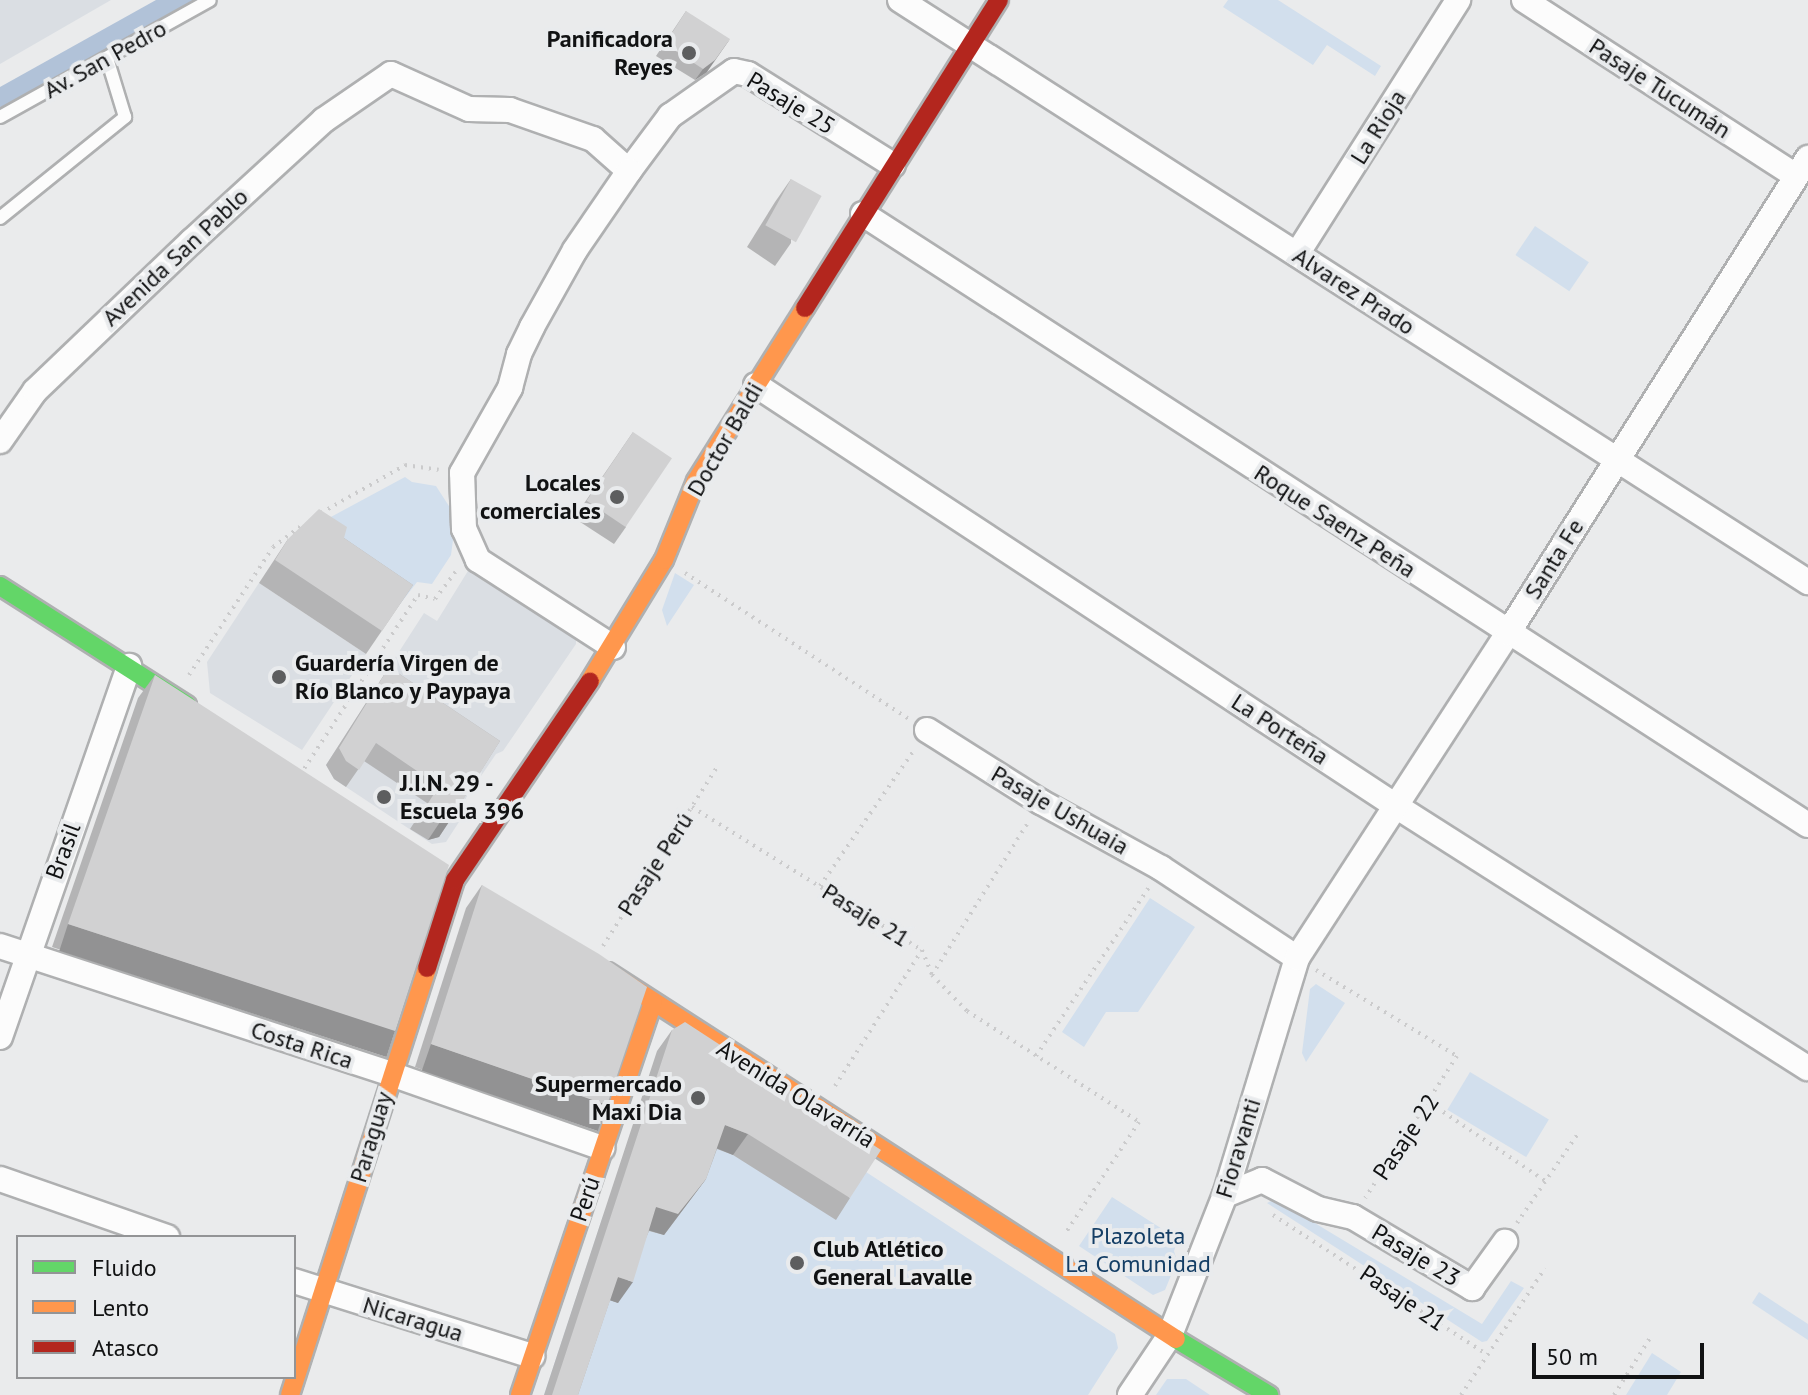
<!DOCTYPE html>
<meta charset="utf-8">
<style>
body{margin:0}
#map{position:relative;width:1808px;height:1395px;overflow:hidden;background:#eaebec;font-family:"PT Sans",sans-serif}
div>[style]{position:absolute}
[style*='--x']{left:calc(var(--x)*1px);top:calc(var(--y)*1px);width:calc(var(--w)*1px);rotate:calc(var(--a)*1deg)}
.built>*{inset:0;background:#dadee3}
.green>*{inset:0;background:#d2dfed;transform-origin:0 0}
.water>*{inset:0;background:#b1c2d8}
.path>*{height:4px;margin-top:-2px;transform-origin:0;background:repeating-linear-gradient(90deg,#cbcbcc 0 2px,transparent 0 8px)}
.roads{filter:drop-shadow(2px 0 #afb0b1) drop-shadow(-2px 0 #afb0b1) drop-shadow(0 2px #afb0b1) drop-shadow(0 -2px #afb0b1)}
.lane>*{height:12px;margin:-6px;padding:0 6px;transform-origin:6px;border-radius:6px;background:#fcfcfc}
.street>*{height:24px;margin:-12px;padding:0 12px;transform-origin:12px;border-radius:12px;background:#fcfcfc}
.fast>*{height:18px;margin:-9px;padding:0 9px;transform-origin:9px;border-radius:9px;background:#63d668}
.slow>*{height:18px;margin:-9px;padding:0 9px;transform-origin:9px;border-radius:9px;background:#ff974d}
.jam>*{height:18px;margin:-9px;padding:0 9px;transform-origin:9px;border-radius:9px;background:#b3261e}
.wall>*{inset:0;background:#b4b4b5}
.shaded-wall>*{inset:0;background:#929293;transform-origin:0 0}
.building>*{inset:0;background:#d1d1d2;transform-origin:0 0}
.dots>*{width:22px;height:22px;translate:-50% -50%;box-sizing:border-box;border:4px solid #e9ebed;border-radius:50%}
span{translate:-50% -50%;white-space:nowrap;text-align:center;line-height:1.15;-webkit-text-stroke:8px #e9ebed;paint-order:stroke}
.poi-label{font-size:24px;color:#111213;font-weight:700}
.right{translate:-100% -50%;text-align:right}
.left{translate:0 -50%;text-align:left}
.street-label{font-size:24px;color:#111213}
.park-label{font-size:24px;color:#143e65}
.legend{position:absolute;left:16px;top:1235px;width:280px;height:144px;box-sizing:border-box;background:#e9ebed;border:2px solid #939496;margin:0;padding:10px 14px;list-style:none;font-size:24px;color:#111213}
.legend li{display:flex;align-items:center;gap:16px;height:40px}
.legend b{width:40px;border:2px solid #939496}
.scale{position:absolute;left:1532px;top:1343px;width:172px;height:36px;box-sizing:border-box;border:4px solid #111213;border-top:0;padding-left:10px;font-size:24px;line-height:28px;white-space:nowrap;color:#111213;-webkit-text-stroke:6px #e9ebed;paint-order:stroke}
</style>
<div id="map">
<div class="built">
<div style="clip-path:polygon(0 0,111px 0,0 64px)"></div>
<div style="clip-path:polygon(471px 566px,576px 636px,576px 644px,503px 751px,496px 754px,466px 798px,468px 808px,446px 842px,432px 844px,334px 779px,326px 765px,424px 613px,437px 621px)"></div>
<div style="clip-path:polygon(259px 583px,366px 654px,302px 750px,210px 693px,207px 662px)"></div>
</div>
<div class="green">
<div style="clip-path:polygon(1228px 0,1278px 0,1381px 66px,1375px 76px,1327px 45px,1313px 65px,1223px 7px)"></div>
<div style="left:1535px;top:226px;width:65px;height:35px;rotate:34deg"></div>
<div style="clip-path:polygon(405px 477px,412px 482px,436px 486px,456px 517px,451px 555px,432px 584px,417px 582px,397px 608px,303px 532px)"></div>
<div style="clip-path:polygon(675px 573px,694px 585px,667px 626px,662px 610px)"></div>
<div style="clip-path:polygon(1150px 898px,1195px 927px,1138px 1012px,1106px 1012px,1084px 1047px,1062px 1032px)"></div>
<div style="clip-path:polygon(1316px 984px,1345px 1003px,1306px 1062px,1302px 1053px,1310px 989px)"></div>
<div style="left:1470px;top:1072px;width:92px;height:44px;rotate:31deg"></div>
<div style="clip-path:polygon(711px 1146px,733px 1155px,866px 1172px,1115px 1334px,1118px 1348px,1088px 1395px,544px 1395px,603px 1216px)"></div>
<div style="clip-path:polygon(1112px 1197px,1178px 1239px,1174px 1251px,1177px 1261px,1165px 1290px,1153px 1295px,1079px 1246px)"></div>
<div style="clip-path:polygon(1275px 1199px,1482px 1324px,1511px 1281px,1524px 1288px,1487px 1341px,1482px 1342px,1267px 1203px)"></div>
<div style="clip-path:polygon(1759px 1292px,1808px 1324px,1808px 1340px,1752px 1303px)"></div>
<div style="clip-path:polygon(1652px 1353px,1681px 1372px,1667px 1395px,1626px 1395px)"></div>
<div style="clip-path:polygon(1167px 1379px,1186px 1379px,1210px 1395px,1156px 1395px)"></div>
</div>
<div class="water">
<div style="clip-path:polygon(156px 0,198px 0,0 111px,0 87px)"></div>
</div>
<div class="path">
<div style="--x:321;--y:513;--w:97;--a:-29.7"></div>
<div style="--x:405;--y:465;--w:34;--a:8"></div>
<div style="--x:685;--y:573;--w:267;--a:33.1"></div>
<div style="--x:189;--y:675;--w:153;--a:-56.7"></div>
<div style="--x:273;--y:547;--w:39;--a:-37"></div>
<div style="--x:300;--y:775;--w:215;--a:-56.8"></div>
<div style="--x:418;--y:595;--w:17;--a:13"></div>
<div style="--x:435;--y:599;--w:39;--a:-53"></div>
<div style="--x:692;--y:807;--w:271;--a:31.9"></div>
<div style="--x:922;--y:950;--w:27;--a:68"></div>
<div style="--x:932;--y:975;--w:50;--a:45.8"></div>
<div style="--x:967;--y:1011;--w:205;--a:32.8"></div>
<div style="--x:1139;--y:1122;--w:134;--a:123.5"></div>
<div style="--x:820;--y:886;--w:165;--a:-55.3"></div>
<div style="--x:603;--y:946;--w:212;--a:-57.5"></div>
<div style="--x:1316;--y:970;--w:165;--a:31.4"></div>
<div style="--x:1457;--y:1056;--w:169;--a:122.9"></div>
<div style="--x:932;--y:975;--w:182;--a:-57.8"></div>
<div style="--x:1036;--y:1056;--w:203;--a:-56.2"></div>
<div style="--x:835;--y:1086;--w:161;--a:-57.4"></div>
<div style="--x:1430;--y:1103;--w:139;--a:34.1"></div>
<div style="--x:1273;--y:1215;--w:254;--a:33.1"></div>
<div style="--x:1517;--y:1223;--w:110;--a:-55.7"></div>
<div style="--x:1461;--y:1395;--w:152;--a:-56.5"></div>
<div style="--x:1614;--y:1395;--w:67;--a:-57.7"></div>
</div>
<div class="roads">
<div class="lane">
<div style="--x:0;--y:117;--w:240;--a:-29.1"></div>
<div style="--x:0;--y:218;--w:161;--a:-38.9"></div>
<div style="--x:125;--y:117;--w:62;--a:-107"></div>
</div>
<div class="street">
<div style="--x:900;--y:0;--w:1079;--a:32.66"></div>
<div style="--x:1524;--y:0;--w:324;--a:32.9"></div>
<div style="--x:863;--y:214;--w:1125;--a:32.89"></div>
<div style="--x:1297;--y:254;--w:301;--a:-57.6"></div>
<div style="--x:756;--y:385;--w:766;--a:33.34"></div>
<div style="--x:1396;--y:806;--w:488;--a:32.5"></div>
<div style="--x:0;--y:441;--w:61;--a:-55"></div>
<div style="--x:35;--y:391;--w:217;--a:-43.7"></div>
<div style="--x:192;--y:241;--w:179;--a:-42.5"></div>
<div style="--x:324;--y:120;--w:81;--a:-34.5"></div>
<div style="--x:391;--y:74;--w:85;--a:24.2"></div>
<div style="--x:469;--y:109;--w:41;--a:1.4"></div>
<div style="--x:510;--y:110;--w:88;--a:19.3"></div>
<div style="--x:593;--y:139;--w:48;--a:41.6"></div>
<div style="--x:629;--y:171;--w:69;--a:-53.3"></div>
<div style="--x:670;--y:116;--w:78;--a:-35.1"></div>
<div style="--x:734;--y:71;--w:14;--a:12"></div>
<div style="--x:748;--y:74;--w:171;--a:32.1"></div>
<div style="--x:613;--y:647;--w:161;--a:-147.2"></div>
<div style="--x:478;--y:560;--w:34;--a:-114"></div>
<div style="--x:464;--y:529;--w:56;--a:-92"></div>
<div style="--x:462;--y:473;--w:98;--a:-60.5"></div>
<div style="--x:510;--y:388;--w:35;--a:-75"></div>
<div style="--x:519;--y:354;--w:30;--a:-64"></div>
<div style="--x:532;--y:327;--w:88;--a:-60.8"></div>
<div style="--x:575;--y:250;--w:96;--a:-55.6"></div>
<div style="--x:927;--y:730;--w:135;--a:32.3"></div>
<div style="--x:1041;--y:802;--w:137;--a:28.8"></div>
<div style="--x:1161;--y:868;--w:163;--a:33.5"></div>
<div style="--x:0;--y:946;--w:411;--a:18.1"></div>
<div style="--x:391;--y:1074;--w:224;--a:19.3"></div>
<div style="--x:0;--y:1037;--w:393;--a:-70.8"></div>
<div style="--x:0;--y:1179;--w:177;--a:19.2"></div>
<div style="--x:1225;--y:1195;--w:40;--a:-22"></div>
<div style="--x:1262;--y:1180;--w:63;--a:27.4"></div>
<div style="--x:1318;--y:1209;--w:36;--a:13"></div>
<div style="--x:1353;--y:1217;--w:139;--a:30.8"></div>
<div style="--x:1472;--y:1288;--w:57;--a:-54.3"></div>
<div style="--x:294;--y:1281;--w:250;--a:17.5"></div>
<div style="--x:1130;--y:1395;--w:72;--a:-56.3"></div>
<div style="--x:1170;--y:1335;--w:150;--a:-68.6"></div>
<div style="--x:1225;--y:1195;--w:248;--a:-73.1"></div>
<div style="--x:1297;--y:958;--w:387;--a:-57"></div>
<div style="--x:1508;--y:633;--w:562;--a:-57.72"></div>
</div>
<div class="fast">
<div style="--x:0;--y:586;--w:222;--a:32.5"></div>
<div style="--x:1176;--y:1339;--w:109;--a:31.1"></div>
</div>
<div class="slow">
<div style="--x:590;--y:681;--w:142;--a:-58.6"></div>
<div style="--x:664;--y:560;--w:85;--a:-67.9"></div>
<div style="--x:696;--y:481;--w:204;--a:-57.8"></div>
<div style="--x:608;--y:972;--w:676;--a:32.87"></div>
<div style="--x:290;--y:1395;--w:448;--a:-72.2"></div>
<div style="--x:520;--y:1395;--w:414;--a:-71.3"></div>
</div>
<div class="jam">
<div style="--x:805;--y:308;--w:364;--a:-57.8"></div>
<div style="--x:427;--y:968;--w:92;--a:-72.3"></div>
<div style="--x:455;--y:880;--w:240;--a:-55.8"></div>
</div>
</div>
<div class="wall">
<div style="clip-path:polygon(686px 11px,707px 72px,695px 80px,656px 56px)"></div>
<div style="clip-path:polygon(791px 179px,791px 243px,775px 266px,747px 247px,775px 202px)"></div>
<div style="clip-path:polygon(633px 432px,626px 527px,614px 544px,574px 518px)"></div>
<div style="clip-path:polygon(344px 538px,413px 585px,366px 654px,259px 583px,288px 539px)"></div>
<div style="clip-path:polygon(389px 667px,500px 741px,439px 837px,428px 840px,410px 829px,427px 803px,364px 761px,346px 787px,334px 779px,326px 765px)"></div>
<div style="clip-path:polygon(155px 675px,395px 1031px,379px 1054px,52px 947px,138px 698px)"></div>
<div style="clip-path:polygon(482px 885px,607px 1105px,590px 1128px,415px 1067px,466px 908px)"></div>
<div style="clip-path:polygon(672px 1030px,850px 1198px,836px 1220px,733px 1155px,717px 1149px,706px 1179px,664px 1235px,649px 1231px,618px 1303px,610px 1300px,578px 1395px,544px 1395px,657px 1051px)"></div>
</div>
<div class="shaded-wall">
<div style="clip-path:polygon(730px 39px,707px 72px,695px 80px,703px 69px)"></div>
<div style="clip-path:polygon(451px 819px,439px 837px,428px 840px,440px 822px)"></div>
<div style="left:68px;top:924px;width:344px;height:28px;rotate:18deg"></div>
<div style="left:431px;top:1044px;width:186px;height:28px;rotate:19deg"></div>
<div style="clip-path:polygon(725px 1125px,748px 1134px,733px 1155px,711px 1146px)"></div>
<div style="clip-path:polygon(706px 1179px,664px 1235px,641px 1228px,656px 1207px)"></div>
<div style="clip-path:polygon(618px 1277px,633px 1282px,618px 1303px,603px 1298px)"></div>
</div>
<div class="building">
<div style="clip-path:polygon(686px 11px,730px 39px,715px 60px,703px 69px,665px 44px)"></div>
<div style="left:791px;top:179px;width:35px;height:53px;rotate:29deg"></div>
<div style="left:633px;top:432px;width:47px;height:83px;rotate:34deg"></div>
<div style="clip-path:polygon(319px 509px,347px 527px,344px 538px,413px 585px,382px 631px,275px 560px,288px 539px)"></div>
<div style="clip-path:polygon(389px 667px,500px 741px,451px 819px,440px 822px,423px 811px,439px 786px,376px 743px,359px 770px,346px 761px,339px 748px)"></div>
<div style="clip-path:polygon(155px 675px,449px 865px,395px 1031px,68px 924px)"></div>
<div style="clip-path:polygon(482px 885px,599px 954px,647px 987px,607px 1105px,431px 1044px)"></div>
<div style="clip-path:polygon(685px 1022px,881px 1150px,850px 1198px,748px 1134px,725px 1125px,706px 1179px,678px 1214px,656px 1207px,633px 1282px,618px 1277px,578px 1395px,552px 1395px,672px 1030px)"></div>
</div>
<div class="dots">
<div style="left:689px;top:53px;background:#5d5e5f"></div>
<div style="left:617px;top:497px;background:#5d5e5f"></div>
<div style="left:279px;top:677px;background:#5d5e5f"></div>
<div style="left:384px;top:797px;background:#5d5e5f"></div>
<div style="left:698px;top:1098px;background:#5d5e5f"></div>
<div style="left:797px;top:1263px;background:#5d5e5f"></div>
</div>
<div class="poi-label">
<span class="right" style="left:673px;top:53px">Panificadora<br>Reyes</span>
<span class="right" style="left:601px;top:497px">Locales<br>comerciales</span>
<span class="left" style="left:295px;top:677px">Guardería Virgen de<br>Río Blanco y Paypaya</span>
<span class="left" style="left:400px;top:797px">J.I.N. 29 -<br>Escuela 396</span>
<span class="right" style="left:682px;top:1098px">Supermercado<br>Maxi Dia</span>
<span class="left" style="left:813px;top:1263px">Club Atlético<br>General Lavalle</span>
</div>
<div class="street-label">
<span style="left:105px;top:59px;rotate:-29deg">Av. San Pedro</span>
<span style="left:1660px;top:88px;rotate:33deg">Pasaje Tucumán</span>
<span style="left:791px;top:103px;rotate:31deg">Pasaje 25</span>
<span style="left:1378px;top:127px;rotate:-58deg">La Rioja</span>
<span style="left:175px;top:257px;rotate:-43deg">Avenida San Pablo</span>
<span style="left:1354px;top:291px;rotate:33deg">Alvarez Prado</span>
<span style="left:725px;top:439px;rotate:-60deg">Doctor Baldi</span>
<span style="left:1335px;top:521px;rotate:33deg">Roque Saenz Peña</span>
<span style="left:1554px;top:559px;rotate:-58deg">Santa Fe</span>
<span style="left:1280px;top:729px;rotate:33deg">La Porteña</span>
<span style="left:1060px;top:810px;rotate:30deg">Pasaje Ushuaia</span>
<span style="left:63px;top:851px;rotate:-70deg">Brasil</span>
<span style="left:655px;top:864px;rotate:-57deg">Pasaje Perú</span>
<span style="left:866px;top:915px;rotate:32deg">Pasaje 21</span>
<span style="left:302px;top:1045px;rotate:18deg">Costa Rica</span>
<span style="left:796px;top:1094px;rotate:32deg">Avenida Olavarría</span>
<span style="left:371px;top:1137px;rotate:-73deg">Paraguay</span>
<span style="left:1406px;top:1137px;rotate:-56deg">Pasaje 22</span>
<span style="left:1238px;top:1148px;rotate:-73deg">Fioravanti</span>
<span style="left:585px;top:1199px;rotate:-71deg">Perú</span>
<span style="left:1416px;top:1255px;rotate:31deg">Pasaje 23</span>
<span style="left:1403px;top:1298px;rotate:34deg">Pasaje 21</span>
<span style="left:413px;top:1319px;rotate:17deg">Nicaragua</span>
</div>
<div class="park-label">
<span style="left:1138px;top:1250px">Plazoleta<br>La Comunidad</span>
</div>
<ul class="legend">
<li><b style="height:10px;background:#63d668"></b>Fluido</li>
<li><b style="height:10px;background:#ff974d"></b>Lento</li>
<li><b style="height:10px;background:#b3261e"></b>Atasco</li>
</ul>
<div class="scale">50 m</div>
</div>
